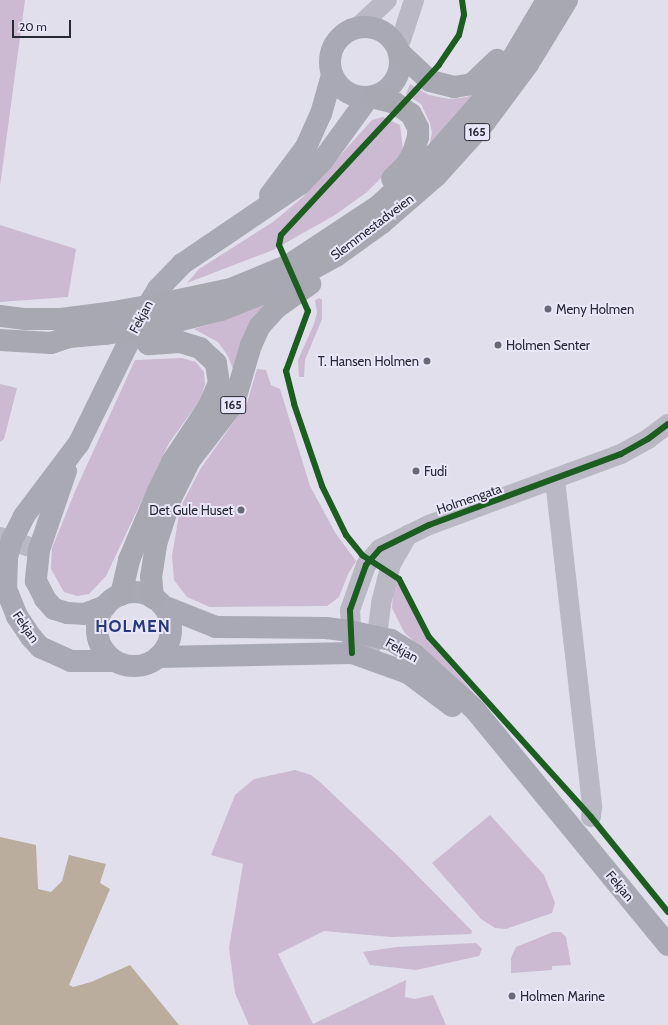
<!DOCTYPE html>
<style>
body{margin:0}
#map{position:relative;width:668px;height:1025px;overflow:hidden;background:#e0dfeb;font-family:Cabin,sans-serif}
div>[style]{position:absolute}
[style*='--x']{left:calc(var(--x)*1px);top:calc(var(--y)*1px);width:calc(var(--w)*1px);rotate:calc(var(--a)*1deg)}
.green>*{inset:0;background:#cbbad2}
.water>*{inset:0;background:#bbad9d}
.minor>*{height:20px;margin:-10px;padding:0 10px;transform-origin:10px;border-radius:10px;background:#b9b8c4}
.secondary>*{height:22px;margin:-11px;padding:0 11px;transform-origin:11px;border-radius:11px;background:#a9a9b5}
.secondary>.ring{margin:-11px;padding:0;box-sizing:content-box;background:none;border:22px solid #a9a9b5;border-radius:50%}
.primary>*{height:22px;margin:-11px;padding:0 11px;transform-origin:11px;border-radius:11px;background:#a8a8b2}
.primary-bridge>*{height:22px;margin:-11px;padding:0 11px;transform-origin:11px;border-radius:11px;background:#a8a8b2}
.cycleway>*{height:6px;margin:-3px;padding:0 3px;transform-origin:3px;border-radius:3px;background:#1b5e20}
.dots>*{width:11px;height:11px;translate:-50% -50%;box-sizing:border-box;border:2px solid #e8e6f8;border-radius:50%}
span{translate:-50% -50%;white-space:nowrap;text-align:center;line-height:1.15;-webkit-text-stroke:4px #e8e6f8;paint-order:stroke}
.shield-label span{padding:1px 3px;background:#e8e6f8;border:1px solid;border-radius:3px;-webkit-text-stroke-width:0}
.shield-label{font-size:12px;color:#272934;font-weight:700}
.street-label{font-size:13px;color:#272934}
.poi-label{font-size:13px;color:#272934}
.left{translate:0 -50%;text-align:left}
.right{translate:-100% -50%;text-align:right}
.district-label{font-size:17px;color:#26387e;font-weight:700;letter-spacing:1px}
.scale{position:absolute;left:12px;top:20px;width:59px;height:18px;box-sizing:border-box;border:2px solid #272934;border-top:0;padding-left:5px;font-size:12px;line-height:14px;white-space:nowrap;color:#272934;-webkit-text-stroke:3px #e8e6f8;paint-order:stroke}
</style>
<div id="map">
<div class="green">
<div style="clip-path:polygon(0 0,25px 0,0 186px)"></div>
<div style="clip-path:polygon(410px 84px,429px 95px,449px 99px,467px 97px,476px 92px,429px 146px,432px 133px,430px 123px,421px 104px,406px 94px)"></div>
<div style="clip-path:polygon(383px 117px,400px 125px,403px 150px,396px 163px,367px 192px,335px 215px,273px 250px,187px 283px,199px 269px,273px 222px,303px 197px,372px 120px)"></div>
<div style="clip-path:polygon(0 225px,76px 249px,68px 297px,0 302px)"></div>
<div style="clip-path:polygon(319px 298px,322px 300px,322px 319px,305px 360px,304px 377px,299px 377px,298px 360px,314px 324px,317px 313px,315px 300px)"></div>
<div style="clip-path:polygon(264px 305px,233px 369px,228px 356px,218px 342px,194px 329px)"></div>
<div style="clip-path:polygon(182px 358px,196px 362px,204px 372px,205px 384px,200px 400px,169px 443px,106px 576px,89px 594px,77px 596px,64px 592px,51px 569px,52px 548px,76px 489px,135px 360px)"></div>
<div style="clip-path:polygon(257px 369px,266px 370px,271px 385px,280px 389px,310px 486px,336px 534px,356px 561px,348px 574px,339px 597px,327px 606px,210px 607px,187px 597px,174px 580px,172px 556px,180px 508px,201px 468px,247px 403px)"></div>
<div style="clip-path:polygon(0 384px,17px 388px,4px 439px,0 442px)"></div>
<div style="clip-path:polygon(394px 580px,400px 586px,428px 640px,511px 736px,404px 632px,392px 608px)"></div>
<div style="clip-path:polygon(295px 770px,311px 775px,321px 783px,399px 857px,472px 931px,471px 934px,391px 937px,324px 931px,278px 954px,313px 1024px,406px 980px,405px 997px,415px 999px,433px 995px,446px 1025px,249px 1025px,235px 993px,229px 948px,243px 864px,211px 855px,235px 795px,254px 779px)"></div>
<div style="clip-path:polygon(490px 815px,544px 875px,555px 903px,552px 913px,506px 929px,495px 928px,481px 919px,432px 863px)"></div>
<div style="clip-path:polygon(553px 932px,561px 932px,566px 937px,571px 965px,552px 966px,552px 970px,511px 973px,511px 958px,516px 947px)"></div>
<div style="clip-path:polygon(476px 943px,482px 949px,479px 956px,416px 970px,370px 965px,363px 952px,396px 947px)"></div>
</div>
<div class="water">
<div style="clip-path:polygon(0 837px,36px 845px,38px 889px,51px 892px,62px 881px,69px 855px,106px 864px,100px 883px,110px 889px,69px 985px,73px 987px,91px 982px,130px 965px,179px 1025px,0 1025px)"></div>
</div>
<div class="minor">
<div style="--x:357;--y:28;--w:41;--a:-43"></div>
<div style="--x:398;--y:49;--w:52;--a:-71.9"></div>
<div style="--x:555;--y:480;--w:329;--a:83.5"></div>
<div style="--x:592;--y:807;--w:10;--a:96"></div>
<div style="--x:0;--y:537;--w:41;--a:18.4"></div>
<div style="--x:352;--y:647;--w:37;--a:-93"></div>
<div style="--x:350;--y:610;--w:48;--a:-70.4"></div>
<div style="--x:366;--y:565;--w:21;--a:-49"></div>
<div style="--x:380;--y:549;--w:55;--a:-26.1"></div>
<div style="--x:429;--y:525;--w:205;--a:-20.3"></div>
<div style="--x:621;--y:454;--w:31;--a:-29"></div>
<div style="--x:648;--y:439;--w:25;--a:-37"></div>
<div style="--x:364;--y:656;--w:23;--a:-56"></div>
<div style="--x:377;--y:637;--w:34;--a:-83"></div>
<div style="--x:381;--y:603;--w:40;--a:-75.6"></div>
<div style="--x:391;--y:564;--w:34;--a:-60"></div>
</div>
<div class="secondary">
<div class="ring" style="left:330px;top:27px;width:48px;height:48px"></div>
<div style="--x:270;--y:195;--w:60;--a:-53.1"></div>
<div style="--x:306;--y:147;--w:36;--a:-66"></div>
<div style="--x:321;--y:114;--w:41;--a:-74.2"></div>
<div style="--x:66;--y:471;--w:83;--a:108.9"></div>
<div style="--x:39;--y:550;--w:31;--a:96"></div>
<div style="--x:36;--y:581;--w:20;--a:63"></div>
<div style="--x:45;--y:599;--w:13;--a:48"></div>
<div style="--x:54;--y:609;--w:14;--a:17"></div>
<div style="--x:67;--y:613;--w:17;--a:3"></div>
<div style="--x:84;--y:614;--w:23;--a:-20"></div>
<div class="ring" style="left:97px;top:592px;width:52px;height:52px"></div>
<div style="--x:163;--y:606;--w:57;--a:21.6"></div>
<div style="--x:216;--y:627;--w:110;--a:0.5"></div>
<div style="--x:326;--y:628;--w:23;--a:7"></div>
<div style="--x:349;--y:631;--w:43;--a:12.1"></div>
<div style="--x:391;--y:640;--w:28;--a:32"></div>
<div style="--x:415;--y:655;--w:81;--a:42.5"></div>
<div style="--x:475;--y:710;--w:304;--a:50.6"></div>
<div style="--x:158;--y:657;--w:194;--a:-1.2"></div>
<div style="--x:352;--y:653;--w:59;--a:19.7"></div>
<div style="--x:408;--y:673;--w:55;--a:36.9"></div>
<div style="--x:114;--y:661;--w:43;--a:180"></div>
<div style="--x:71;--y:661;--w:34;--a:-156"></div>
<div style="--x:40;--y:647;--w:13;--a:-132"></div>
<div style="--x:31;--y:637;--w:25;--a:-124"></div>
<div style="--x:17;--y:616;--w:29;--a:-112"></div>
<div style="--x:6;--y:589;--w:32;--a:-88"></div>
<div style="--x:7;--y:557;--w:18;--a:-74"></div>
<div style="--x:12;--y:540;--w:27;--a:-63"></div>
<div style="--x:24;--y:516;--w:91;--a:-53"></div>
<div style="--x:79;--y:443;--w:138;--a:-63.8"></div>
<div style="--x:140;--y:319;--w:35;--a:-59"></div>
<div style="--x:158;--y:289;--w:35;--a:-46"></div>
<div style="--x:182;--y:264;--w:143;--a:-34.1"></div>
<div style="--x:300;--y:184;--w:33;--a:-46"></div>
<div style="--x:323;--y:160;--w:77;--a:-54"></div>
</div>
<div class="primary">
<div style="--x:399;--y:52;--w:42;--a:43.1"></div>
<div style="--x:430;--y:81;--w:25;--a:14"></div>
<div style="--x:454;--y:87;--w:18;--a:-9"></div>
<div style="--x:472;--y:84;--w:35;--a:-44"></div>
<div style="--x:372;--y:97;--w:24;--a:15"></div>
<div style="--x:395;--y:103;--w:19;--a:35"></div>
<div style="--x:411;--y:114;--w:16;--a:63"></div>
<div style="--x:418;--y:128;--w:9;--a:90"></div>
<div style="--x:418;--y:137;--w:17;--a:107"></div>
<div style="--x:413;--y:153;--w:13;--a:119"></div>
<div style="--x:407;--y:164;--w:21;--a:135"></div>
<div style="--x:174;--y:301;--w:58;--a:-11.9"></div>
<div style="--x:231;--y:289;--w:63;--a:-22.5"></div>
<div style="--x:289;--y:265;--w:107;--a:-33.5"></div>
<div style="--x:378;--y:206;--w:79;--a:-42.4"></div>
<div style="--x:436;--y:153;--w:67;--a:-48.7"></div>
<div style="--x:480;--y:103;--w:54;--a:-54"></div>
<div style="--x:512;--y:59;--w:69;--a:-59.3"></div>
<div style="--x:0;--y:316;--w:26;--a:7"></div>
<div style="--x:26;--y:319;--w:35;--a:0"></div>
<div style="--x:61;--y:319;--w:53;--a:-7.5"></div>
<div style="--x:158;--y:326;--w:65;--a:-14.3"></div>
<div style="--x:221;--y:310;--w:60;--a:-21.4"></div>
<div style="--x:277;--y:288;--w:67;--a:-28.5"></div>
<div style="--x:336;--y:256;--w:57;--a:-35.7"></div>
<div style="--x:382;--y:223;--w:72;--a:-41"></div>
<div style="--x:436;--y:176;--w:73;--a:-47.8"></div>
<div style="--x:485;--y:122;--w:72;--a:-53.4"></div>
<div style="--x:528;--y:64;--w:75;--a:-58.6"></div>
<div style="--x:0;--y:340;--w:51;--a:3.4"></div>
<div style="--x:51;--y:343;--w:19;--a:-18"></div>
<div style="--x:69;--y:337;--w:37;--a:-5"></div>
<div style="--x:121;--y:595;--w:36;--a:-77"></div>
<div style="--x:129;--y:560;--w:75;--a:-67.2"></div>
<div style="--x:158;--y:491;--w:32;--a:-64"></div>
<div style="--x:172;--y:462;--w:67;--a:-56.5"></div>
<div style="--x:209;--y:406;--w:25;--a:-67"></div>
<div style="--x:219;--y:383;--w:20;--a:-99"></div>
<div style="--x:216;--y:363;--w:22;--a:-137"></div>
<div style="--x:200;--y:348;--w:21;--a:-163"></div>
<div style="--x:180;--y:342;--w:32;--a:176"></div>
<div style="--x:153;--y:598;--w:21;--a:-95"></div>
<div style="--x:151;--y:577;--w:33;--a:-81"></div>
<div style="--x:156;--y:544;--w:48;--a:-71.9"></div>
<div style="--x:171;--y:498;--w:42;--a:-63.4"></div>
<div style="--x:190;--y:460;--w:72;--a:-52.3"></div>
<div style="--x:234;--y:403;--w:60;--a:-73.7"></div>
<div style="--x:251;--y:345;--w:21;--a:-65"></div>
<div style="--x:260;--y:326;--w:24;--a:-48"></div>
<div style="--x:276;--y:308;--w:42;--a:-35.2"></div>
</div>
<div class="primary-bridge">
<div style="--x:114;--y:312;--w:61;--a:-10.4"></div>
<div style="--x:106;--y:334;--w:53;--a:-8.7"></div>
</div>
<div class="cycleway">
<div style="--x:462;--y:0;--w:15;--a:82"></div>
<div style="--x:464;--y:15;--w:21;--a:104"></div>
<div style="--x:459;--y:35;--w:36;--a:124"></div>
<div style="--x:439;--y:65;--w:232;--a:132.9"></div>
<div style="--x:281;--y:235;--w:10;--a:101"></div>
<div style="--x:279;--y:245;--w:72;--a:66.3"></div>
<div style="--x:308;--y:311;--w:64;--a:110.1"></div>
<div style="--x:286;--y:371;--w:34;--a:76"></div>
<div style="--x:294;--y:404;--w:87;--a:71.1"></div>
<div style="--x:322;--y:486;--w:55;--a:63.9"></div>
<div style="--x:346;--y:535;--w:26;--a:51"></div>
<div style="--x:362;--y:555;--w:44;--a:33"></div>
<div style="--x:399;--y:579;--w:65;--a:62.7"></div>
<div style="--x:429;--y:637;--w:242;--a:48"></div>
<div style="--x:591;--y:817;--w:122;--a:51"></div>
<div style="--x:352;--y:653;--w:43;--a:-92.7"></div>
<div style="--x:350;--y:610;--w:48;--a:-70.4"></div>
<div style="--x:366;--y:565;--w:21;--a:-49"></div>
<div style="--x:380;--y:549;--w:55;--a:-26.1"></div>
<div style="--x:429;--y:525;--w:205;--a:-20.3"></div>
<div style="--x:621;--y:454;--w:31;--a:-29"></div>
<div style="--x:648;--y:439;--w:25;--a:-37"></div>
</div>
<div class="dots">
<div style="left:548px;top:309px;background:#686974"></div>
<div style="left:498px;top:345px;background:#686974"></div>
<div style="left:427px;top:361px;background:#686974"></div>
<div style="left:416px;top:471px;background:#686974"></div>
<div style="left:241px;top:510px;background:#686974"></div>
<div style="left:512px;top:996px;background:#686974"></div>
</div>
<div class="shield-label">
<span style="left:477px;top:132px">165</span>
<span style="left:233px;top:405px">165</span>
</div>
<div class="street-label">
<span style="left:372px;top:227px;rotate:-37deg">Slemmestadveien</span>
<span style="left:141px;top:317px;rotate:-62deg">Fekjan</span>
<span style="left:469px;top:499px;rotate:-19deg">Holmengata</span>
<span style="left:26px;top:627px;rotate:55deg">Fekjan</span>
<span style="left:402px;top:650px;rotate:29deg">Fekjan</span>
<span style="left:620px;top:886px;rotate:50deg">Fekjan</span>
</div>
<div class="poi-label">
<span class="left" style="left:556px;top:309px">Meny Holmen</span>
<span class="left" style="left:506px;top:345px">Holmen Senter</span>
<span class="right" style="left:419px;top:361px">T. Hansen Holmen</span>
<span class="left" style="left:424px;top:471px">Fudi</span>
<span class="right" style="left:233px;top:510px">Det Gule Huset</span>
<span class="left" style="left:520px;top:996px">Holmen Marine</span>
</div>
<div class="district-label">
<span style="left:133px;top:627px">HOLMEN</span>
</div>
<div class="scale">20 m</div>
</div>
